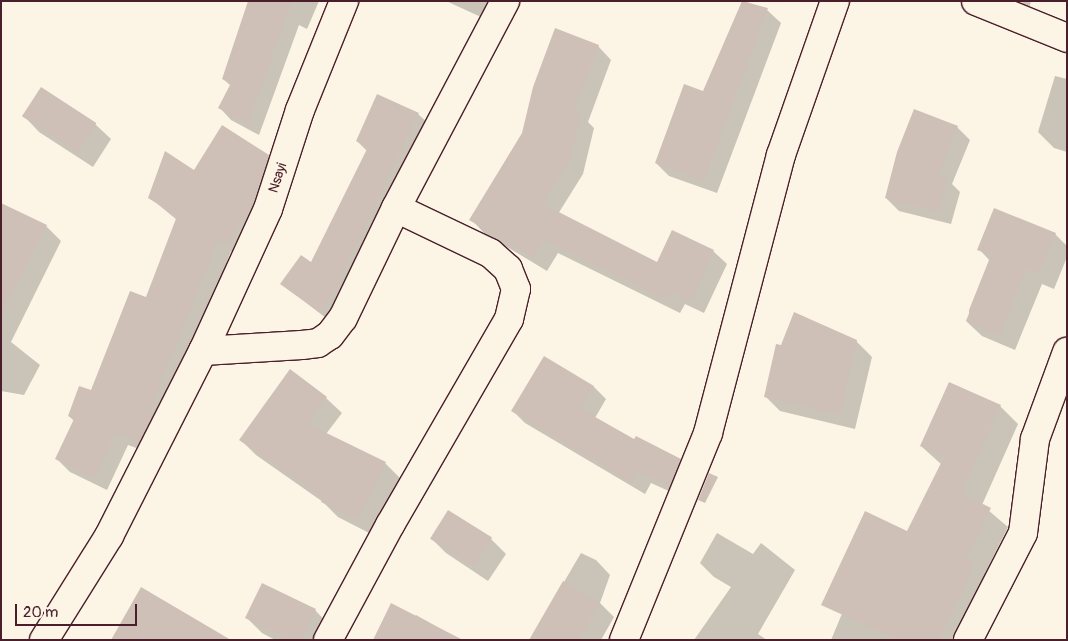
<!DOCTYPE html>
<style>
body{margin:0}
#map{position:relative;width:1068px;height:641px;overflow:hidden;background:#fcf5e5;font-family:Pangolin,sans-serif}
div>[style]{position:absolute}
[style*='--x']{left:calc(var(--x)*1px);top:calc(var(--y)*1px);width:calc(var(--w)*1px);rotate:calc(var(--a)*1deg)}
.shadow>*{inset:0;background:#0003}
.building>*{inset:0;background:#cfc0b7;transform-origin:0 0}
.roads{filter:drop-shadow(1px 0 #4a1f2b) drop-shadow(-1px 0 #4a1f2b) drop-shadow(0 1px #4a1f2b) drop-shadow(0 -1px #4a1f2b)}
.minor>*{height:28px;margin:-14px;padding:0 14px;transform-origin:14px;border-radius:14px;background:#fcf5e5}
span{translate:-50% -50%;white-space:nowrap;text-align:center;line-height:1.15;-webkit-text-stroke:4.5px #fcf5e5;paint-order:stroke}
.street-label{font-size:14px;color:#4a1f2b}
.frame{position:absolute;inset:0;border:2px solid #4a1f2b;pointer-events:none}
.scale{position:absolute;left:15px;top:604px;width:122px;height:22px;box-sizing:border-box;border:2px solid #4a1f2b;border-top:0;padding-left:6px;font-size:15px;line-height:18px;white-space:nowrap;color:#4a1f2b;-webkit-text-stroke:4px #fcf5e5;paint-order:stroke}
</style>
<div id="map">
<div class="shadow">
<div style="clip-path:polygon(249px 1px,319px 1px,307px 29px,299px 25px,259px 135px,231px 120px,220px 108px,231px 86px,223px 79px)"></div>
<div style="clip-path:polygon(446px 1px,488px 1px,481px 17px)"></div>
<div style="clip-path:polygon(744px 1px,767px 10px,781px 23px,717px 193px,669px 176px,656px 163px,704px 93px)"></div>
<div style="clip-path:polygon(1001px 1px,1018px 3px,1031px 1px,1028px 13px)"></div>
<div style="clip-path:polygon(598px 46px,611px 60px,588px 122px,594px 128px,583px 174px,558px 214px,658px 264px,713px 251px,727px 264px,704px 313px,685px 304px,680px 313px,558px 253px,547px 271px,484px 233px,471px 219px)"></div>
<div style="clip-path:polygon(1055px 76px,1067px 79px,1067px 152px,1054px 148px,1038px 132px)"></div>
<div style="clip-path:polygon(42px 89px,95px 124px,111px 139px,93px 167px,39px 132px,24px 116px)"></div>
<div style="clip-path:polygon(418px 114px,429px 124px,331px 322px,282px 284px,312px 263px,367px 151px,357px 141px)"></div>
<div style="clip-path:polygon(957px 127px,970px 140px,952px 184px,960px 192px,951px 224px,899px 211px,886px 198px)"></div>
<div style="clip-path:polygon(268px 156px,282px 169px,240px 257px,231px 251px,153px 454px,128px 445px,107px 490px,70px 472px,57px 459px,74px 421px,69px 416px,92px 392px,146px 298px,177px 220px,149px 197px,194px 172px)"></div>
<div style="clip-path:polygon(1px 204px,46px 226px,61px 241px,11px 342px,40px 365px,24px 395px,1px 391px)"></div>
<div style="clip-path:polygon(1055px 234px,1067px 246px,1067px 257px,1054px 289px,1042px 284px,1015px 350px,982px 336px,966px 321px,990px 261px,979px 249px)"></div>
<div style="clip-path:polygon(856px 341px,872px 357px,855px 429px,780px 411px,765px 396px,782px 346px)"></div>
<div style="clip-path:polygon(544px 358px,594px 387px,606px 399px,595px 418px,634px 440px,680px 460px,692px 472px,682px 497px,651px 483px,645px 494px,525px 423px,513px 411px)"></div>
<div style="clip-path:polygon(326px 398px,342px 413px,326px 434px,385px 463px,400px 478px,373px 535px,338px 517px,323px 502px,256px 455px,241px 440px)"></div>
<div style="clip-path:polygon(1000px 406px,1018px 424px,982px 505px,1008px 527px,985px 573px,993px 581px,966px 640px,831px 640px,881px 520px,907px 532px,942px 465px,921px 446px)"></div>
<div style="clip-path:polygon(717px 533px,753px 554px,761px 543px,795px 570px,758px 634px,767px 640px,694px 640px,731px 587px,714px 577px,700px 563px)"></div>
<div style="clip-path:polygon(431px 538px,491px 539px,506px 554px,488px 581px,446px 553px)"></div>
<div style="clip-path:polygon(581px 553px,596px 560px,610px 575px,600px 603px,614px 617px,601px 640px,530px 640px)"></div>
<div style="clip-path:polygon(315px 610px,330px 626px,323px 640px,275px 640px,262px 633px,247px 618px)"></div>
<div style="clip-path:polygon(416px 615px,460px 640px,415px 617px)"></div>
</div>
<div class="building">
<div style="clip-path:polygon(248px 1px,292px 1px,248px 124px,218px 108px,231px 83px,222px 79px)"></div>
<div style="clip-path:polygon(742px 1px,768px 8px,704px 181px,655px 163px,684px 84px,703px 91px)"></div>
<div style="clip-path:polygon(555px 28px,599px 45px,574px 111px,581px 113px,570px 160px,543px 204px,657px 262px,672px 230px,714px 250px,691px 301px,671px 292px,667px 300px,544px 240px,533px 258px,469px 220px,522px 133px,533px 87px)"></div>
<div style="left:41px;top:87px;width:66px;height:35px;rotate:33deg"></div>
<div style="clip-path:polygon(377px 94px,419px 113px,339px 281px,341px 283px,319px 312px,280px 284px,301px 255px,311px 262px,368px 147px,356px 141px)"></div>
<div style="clip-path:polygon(914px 109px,958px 126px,938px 176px,947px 178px,939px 212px,885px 198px,897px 152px)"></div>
<div style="clip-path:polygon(222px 125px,269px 155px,254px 201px,227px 245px,218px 239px,150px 411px,153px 415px,139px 442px,115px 433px,94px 478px,55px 459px,74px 419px,68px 416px,79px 386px,91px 390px,130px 291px,146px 297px,177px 216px,148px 198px,165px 151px,194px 170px)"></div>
<div style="clip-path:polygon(1px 203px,47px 225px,1px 316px)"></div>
<div style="clip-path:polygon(994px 208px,1056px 233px,1039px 274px,1026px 269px,1000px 336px,969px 323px,969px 310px,991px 255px,977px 250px)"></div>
<div style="clip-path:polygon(794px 312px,857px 340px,840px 415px,764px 397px,776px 344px,781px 345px)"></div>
<div style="clip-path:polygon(544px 356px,594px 386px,581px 409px,634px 439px,636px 436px,681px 459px,669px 486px,639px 472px,632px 483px,511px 411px)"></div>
<div style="clip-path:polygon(290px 369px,327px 397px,308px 424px,386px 462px,358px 520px,321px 502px,323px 499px,239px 440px)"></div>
<div style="clip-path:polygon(949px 382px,1001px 405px,961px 493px,991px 508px,966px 558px,975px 562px,940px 640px,898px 640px,821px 605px,865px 511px,907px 531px,944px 457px,920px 446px)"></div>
<div style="clip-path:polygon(709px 473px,718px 477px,705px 503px,698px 500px)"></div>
<div style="left:448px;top:510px;width:52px;height:34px;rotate:32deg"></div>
<div style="clip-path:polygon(563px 581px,600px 602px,579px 640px,529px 640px)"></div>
<div style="clip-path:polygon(262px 583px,316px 609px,301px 640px,289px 640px,245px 618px)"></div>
<div style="clip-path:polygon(141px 587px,231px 640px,111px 640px)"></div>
<div style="clip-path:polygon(391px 603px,463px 640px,373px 640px)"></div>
</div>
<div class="roads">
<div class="minor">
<div style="--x:976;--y:1;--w:98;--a:22.1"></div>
<div style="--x:203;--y:351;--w:99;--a:-3.5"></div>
<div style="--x:302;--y:345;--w:16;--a:-7"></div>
<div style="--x:318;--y:343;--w:14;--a:-34"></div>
<div style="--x:330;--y:335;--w:21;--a:-53"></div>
<div style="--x:343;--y:318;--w:122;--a:-64.3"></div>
<div style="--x:396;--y:208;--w:234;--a:-62.2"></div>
<div style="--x:44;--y:640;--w:123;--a:-58"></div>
<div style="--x:109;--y:536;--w:208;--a:-63.1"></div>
<div style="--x:203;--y:351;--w:156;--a:-65.4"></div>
<div style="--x:268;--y:209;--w:104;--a:-72.1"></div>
<div style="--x:300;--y:110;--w:118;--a:-68"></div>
<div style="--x:328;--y:640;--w:131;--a:-61.7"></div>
<div style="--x:390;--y:525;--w:238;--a:-60"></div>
<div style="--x:509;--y:319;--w:31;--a:-77"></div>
<div style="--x:516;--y:289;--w:22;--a:-112"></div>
<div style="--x:508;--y:269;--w:24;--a:-138"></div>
<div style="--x:490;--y:253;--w:104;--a:-154.4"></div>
<div style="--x:624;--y:640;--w:223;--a:-67.9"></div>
<div style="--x:708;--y:433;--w:287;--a:-75.3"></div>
<div style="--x:781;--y:155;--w:163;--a:-70.7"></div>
<div style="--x:968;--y:640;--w:120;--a:-62.8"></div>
<div style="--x:1023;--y:533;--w:95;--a:-82.7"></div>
<div style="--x:1035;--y:439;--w:93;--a:-69.8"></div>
</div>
</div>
<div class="street-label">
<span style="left:278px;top:178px;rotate:-72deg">Nsayi</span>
</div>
<div class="frame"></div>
<div class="scale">20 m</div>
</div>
